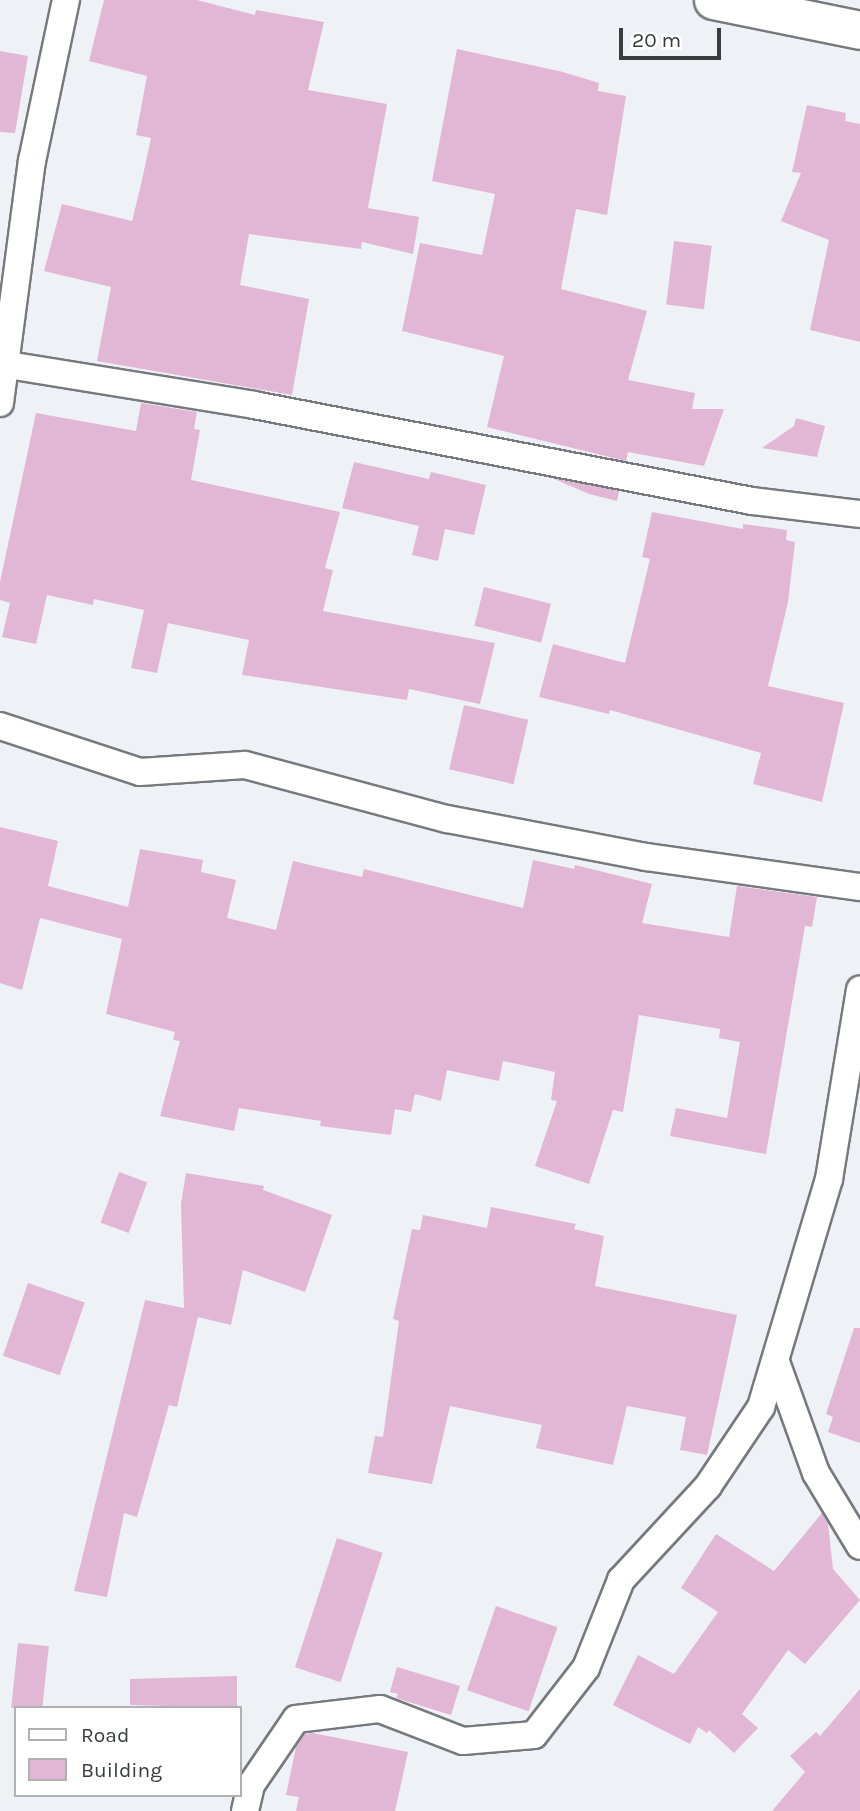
<!DOCTYPE html>
<style>
body{margin:0}
#map{position:relative;width:860px;height:1811px;overflow:hidden;background:#eef2f6;font-family:Karla,sans-serif}
div>[style]{position:absolute}
[style*='--x']{left:calc(var(--x)*1px);top:calc(var(--y)*1px);width:calc(var(--w)*1px);rotate:calc(var(--a)*1deg)}
.building>*{inset:0;background:#e2b6d5;transform-origin:0 0}
.roads{filter:drop-shadow(2px 0 #767a7d) drop-shadow(-2px 0 #767a7d) drop-shadow(0 2px #767a7d) drop-shadow(0 -2px #767a7d)}
.street>*{height:26px;margin:-13px;padding:0 13px;transform-origin:13px;border-radius:13px;background:#fff}
.secondary>*{height:37px;margin:-18.5px;padding:0 18.5px;transform-origin:18.5px;border-radius:18.5px;background:#fff}
span{translate:-50% -50%;white-space:nowrap;text-align:center;line-height:1.15;-webkit-text-stroke:7px #fff;paint-order:stroke}
.legend{position:absolute;left:14px;top:1706px;width:228px;height:91px;box-sizing:border-box;background:#fff;border:2px solid #b0b1b1;margin:0;padding:9px 12px;list-style:none;font-size:21px;color:#3a3b3d}
.legend li{display:flex;align-items:center;gap:14px;height:35px}
.legend b{width:35px;border:2px solid #b0b1b1}
.scale{position:absolute;left:619px;top:28px;width:102px;height:32px;box-sizing:border-box;border:4px solid #3a3b3d;border-top:0;padding-left:9px;font-size:21px;line-height:24px;white-space:nowrap;color:#3a3b3d;-webkit-text-stroke:5px #fff;paint-order:stroke}
</style>
<div id="map">
<div class="building">
<div style="clip-path:polygon(104px 0,197px 0,255px 15px,256px 10px,324px 22px,308px 90px,387px 104px,368px 208px,419px 217px,413px 254px,362px 242px,361px 249px,249px 234px,240px 285px,309px 299px,292px 395px,97px 361px,111px 287px,44px 271px,62px 204px,132px 221px,140px 189px,151px 138px,136px 135px,147px 76px,89px 61px)"></div>
<div style="clip-path:polygon(457px 49px,563px 72px,599px 83px,598px 91px,626px 96px,607px 215px,576px 209px,561px 289px,647px 311px,628px 380px,695px 393px,692px 409px,724px 409px,704px 466px,628px 452px,626px 461px,487px 427px,504px 356px,402px 331px,420px 243px,482px 255px,495px 194px,432px 181px)"></div>
<div style="clip-path:polygon(0 51px,28px 56px,15px 133px,0 132px)"></div>
<div style="clip-path:polygon(807px 105px,846px 113px,845px 121px,860px 124px,860px 342px,810px 330px,829px 240px,781px 221px,801px 173px,792px 172px)"></div>
<div style="left:674px;top:241px;width:38px;height:64px;rotate:7deg"></div>
<div style="clip-path:polygon(141px 403px,197px 412px,194px 429px,200px 430px,191px 480px,340px 512px,325px 568px,333px 570px,323px 611px,495px 643px,480px 704px,409px 689px,407px 700px,242px 675px,249px 640px,168px 623px,157px 673px,131px 668px,144px 610px,94px 599px,93px 605px,47px 595px,36px 644px,2px 637px,10px 603px,0 600px,0 582px,36px 413px,136px 431px)"></div>
<div style="clip-path:polygon(796px 418px,825px 426px,817px 457px,762px 448px,794px 426px)"></div>
<div style="clip-path:polygon(354px 462px,429px 479px,431px 472px,486px 485px,474px 535px,445px 529px,438px 561px,412px 555px,419px 526px,342px 508px)"></div>
<div style="clip-path:polygon(552px 478px,619px 491px,617px 501px,589px 494px)"></div>
<div style="clip-path:polygon(652px 512px,743px 529px,743px 524px,787px 530px,786px 540px,795px 542px,788px 602px,768px 686px,844px 703px,822px 802px,753px 784px,761px 753px,610px 710px,609px 714px,539px 697px,553px 644px,625px 663px,650px 559px,642px 557px)"></div>
<div style="left:484px;top:587px;width:69px;height:40px;rotate:14deg"></div>
<div style="left:464px;top:705px;width:66px;height:66px;rotate:13deg"></div>
<div style="clip-path:polygon(0 827px,58px 841px,48px 886px,128px 907px,140px 849px,203px 860px,201px 872px,236px 880px,227px 918px,276px 930px,293px 861px,362px 877px,364px 869px,523px 908px,533px 860px,574px 869px,575px 865px,652px 884px,642px 923px,729px 937px,737px 886px,817px 897px,812px 927px,805px 926px,766px 1154px,670px 1136px,676px 1108px,727px 1118px,740px 1042px,719px 1038px,720px 1029px,639px 1015px,623px 1112px,613px 1110px,589px 1184px,535px 1166px,557px 1101px,551px 1100px,555px 1072px,503px 1061px,499px 1081px,447px 1070px,441px 1101px,415px 1094px,411px 1112px,395px 1109px,391px 1135px,320px 1126px,321px 1121px,239px 1108px,234px 1131px,160px 1116px,180px 1041px,173px 1040px,175px 1032px,106px 1014px,122px 939px,40px 918px,22px 990px,0 983px)"></div>
<div style="left:119px;top:1172px;width:30px;height:54px;rotate:20deg"></div>
<div style="clip-path:polygon(186px 1173px,264px 1186px,263px 1190px,332px 1215px,305px 1292px,243px 1270px,231px 1325px,198px 1317px,177px 1407px,169px 1405px,137px 1517px,124px 1513px,107px 1597px,74px 1591px,145px 1300px,184px 1308px,181px 1204px)"></div>
<div style="clip-path:polygon(491px 1207px,576px 1224px,574px 1229px,604px 1236px,595px 1286px,737px 1315px,707px 1455px,680px 1450px,686px 1417px,627px 1406px,613px 1465px,536px 1448px,542px 1425px,450px 1406px,432px 1484px,368px 1473px,375px 1436px,383px 1437px,399px 1321px,393px 1319px,412px 1229px,420px 1230px,423px 1215px,487px 1228px)"></div>
<div style="left:28px;top:1283px;width:60px;height:77px;rotate:19deg"></div>
<div style="clip-path:polygon(854px 1328px,860px 1328px,860px 1443px,828px 1432px,833px 1417px,826px 1414px)"></div>
<div style="clip-path:polygon(822px 1513px,828px 1524px,833px 1569px,860px 1600px,805px 1664px,788px 1650px,742px 1714px,758px 1728px,734px 1753px,709px 1730px,707px 1733px,698px 1727px,690px 1744px,613px 1705px,638px 1655px,674px 1674px,718px 1612px,681px 1588px,716px 1534px,774px 1571px)"></div>
<div style="left:337px;top:1538px;width:48px;height:136px;rotate:18deg"></div>
<div style="left:496px;top:1606px;width:65px;height:89px;rotate:19deg"></div>
<div style="left:18px;top:1643px;width:31px;height:65px;rotate:6deg"></div>
<div style="clip-path:polygon(397px 1667px,460px 1686px,451px 1715px,396px 1698px,398px 1694px,390px 1692px)"></div>
<div style="clip-path:polygon(237px 1676px,237px 1708px,130px 1705px,130px 1679px)"></div>
<div style="clip-path:polygon(860px 1689px,860px 1811px,772px 1811px,805px 1772px,790px 1756px,816px 1732px,820px 1736px)"></div>
<div style="clip-path:polygon(313px 1733px,408px 1752px,395px 1811px,296px 1811px,299px 1797px,286px 1795px,296px 1747px,305px 1734px)"></div>
</div>
<div class="roads">
<div class="street">
<div style="--x:8;--y:365;--w:249;--a:9.2"></div>
<div style="--x:254;--y:405;--w:507;--a:10.91"></div>
<div style="--x:752;--y:501;--w:109;--a:6.9"></div>
<div style="--x:0;--y:403;--w:244;--a:-82.5"></div>
<div style="--x:32;--y:161;--w:165;--a:-78.1"></div>
<div style="--x:0;--y:726;--w:147;--a:18.2"></div>
<div style="--x:140;--y:772;--w:105;--a:-3.8"></div>
<div style="--x:245;--y:765;--w:209;--a:15"></div>
<div style="--x:447;--y:819;--w:203;--a:10.8"></div>
<div style="--x:646;--y:857;--w:216;--a:8"></div>
<div style="--x:776;--y:1362;--w:118;--a:70.2"></div>
<div style="--x:816;--y:1473;--w:85;--a:58.9"></div>
<div style="--x:245;--y:1811;--w:27;--a:-77"></div>
<div style="--x:251;--y:1785;--w:80;--a:-55.7"></div>
<div style="--x:296;--y:1719;--w:85;--a:-6.8"></div>
<div style="--x:380;--y:1709;--w:89;--a:21.1"></div>
<div style="--x:463;--y:1741;--w:71;--a:-4.8"></div>
<div style="--x:534;--y:1735;--w:85;--a:-52.2"></div>
<div style="--x:586;--y:1668;--w:95;--a:-68.3"></div>
<div style="--x:621;--y:1580;--w:128;--a:-47.2"></div>
<div style="--x:708;--y:1486;--w:95;--a:-56.1"></div>
<div style="--x:761;--y:1407;--w:238;--a:-73.4"></div>
<div style="--x:829;--y:1179;--w:192;--a:-80.7"></div>
</div>
<div class="secondary">
<div style="--x:713;--y:0;--w:150;--a:11.5"></div>
</div>
</div>
<ul class="legend">
<li><b style="height:9px;background:#fff"></b>Road</li>
<li><b style="height:19px;background:#e2b6d5"></b>Building</li>
</ul>
<div class="scale">20 m</div>
</div>
